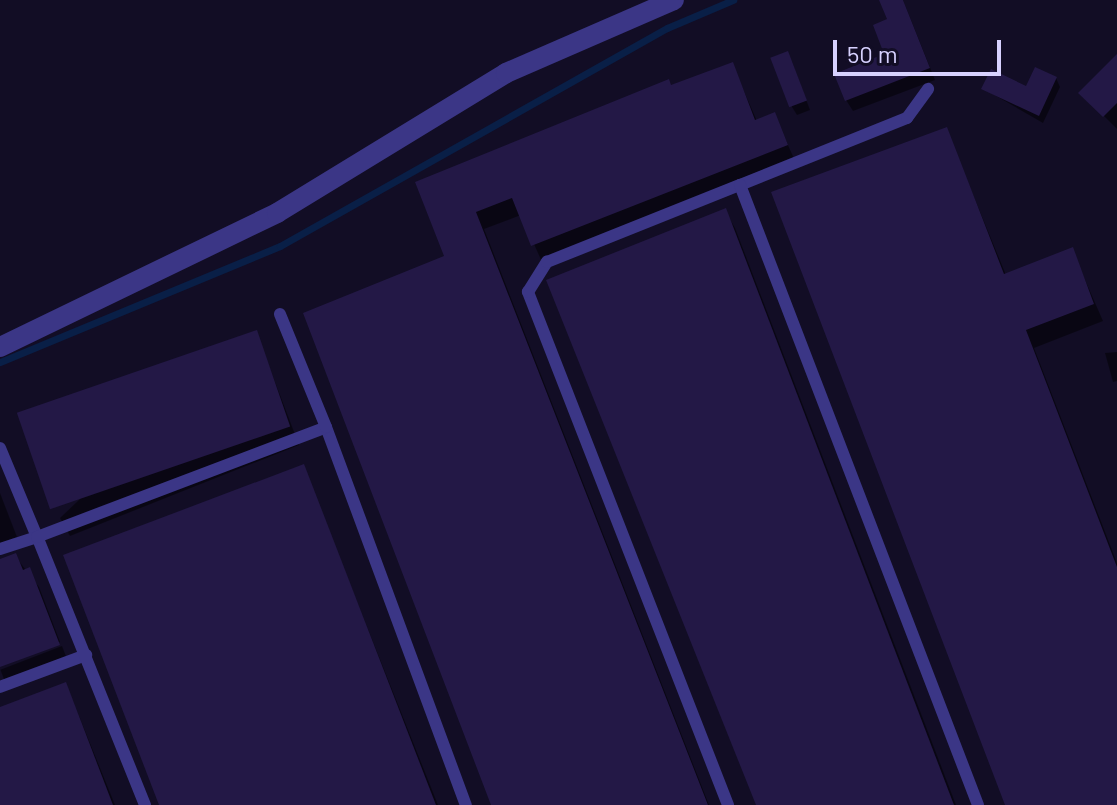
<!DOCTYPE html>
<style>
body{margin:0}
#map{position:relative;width:1117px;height:805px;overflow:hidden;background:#120d25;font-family:Barlow,sans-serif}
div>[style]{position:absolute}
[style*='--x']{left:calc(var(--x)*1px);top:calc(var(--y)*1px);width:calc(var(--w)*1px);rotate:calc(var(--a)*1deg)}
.shadow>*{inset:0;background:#0007;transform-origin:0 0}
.stream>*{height:7px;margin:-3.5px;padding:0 3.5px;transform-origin:3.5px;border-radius:3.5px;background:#091f47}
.building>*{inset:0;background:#231846;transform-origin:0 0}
.lane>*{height:12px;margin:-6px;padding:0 6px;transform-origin:6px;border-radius:6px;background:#3b3686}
.street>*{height:20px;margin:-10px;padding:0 10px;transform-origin:10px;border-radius:10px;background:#3b3686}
span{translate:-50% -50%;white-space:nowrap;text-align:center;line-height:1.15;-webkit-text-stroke:6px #120d25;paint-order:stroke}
.scale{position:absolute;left:833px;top:40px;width:168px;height:36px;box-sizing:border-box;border:4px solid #d7d1ff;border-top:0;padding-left:10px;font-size:24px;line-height:28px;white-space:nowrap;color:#d7d1ff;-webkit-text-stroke:6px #120d25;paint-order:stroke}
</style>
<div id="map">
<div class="shadow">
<div style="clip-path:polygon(881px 0,903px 0,935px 80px,853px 111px,846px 100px,887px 55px,890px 20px)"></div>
<div style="clip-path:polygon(1117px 57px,1117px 129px,1081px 93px)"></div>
<div style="clip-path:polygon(792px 62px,810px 110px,797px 115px,792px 107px)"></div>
<div style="clip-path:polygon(732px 64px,757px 121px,774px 114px,796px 163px,542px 262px,521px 215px,484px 229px,709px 805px,493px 805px,447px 257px,417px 183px)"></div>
<div style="clip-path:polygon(1056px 78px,1060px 87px,1043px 123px,984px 89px,1027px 89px)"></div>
<div style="clip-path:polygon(946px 129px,1006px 275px,1072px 250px,1103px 321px,1034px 348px,1117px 563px,1117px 805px,1007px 805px)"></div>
<div style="clip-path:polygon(725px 211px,735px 228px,956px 805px,758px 805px)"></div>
<div style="clip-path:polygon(256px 332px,299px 445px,70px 536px,60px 518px)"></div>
<div style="clip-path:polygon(1117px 352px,1117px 381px,1113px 382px,1105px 353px)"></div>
<div style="clip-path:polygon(303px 466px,438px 805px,161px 805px)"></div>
<div style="clip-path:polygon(0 493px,17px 537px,0 543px)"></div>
<div style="clip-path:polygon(15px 556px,39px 587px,60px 642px,0 665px,0 561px)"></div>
<div style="left:62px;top:646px;width:17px;height:66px;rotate:69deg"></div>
<div style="clip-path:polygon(66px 684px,115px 805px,0 805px,0 709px)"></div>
</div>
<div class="stream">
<div style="--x:0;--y:362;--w:303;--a:-22.5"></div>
<div style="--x:280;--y:246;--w:444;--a:-29.4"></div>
<div style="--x:667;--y:28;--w:72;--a:-23"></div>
</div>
<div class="building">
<div style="clip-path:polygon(879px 0,903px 0,930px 68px,845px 101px,834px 74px,884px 54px,873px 25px,887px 19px)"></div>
<div style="left:788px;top:51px;width:53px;height:19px;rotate:69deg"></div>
<div style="clip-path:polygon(1117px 54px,1117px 103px,1103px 117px,1078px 93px)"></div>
<div style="clip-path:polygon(733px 62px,755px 120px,775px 112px,788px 145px,531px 246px,512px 198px,476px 212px,708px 805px,491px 805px,303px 313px,444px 256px,415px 182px,669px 79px,671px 85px)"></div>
<div style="clip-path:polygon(1035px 67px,1057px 77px,1039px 116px,981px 89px,991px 69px,1026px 86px)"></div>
<div style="clip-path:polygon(947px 127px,1004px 274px,1073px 247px,1094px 304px,1026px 330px,1117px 567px,1117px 805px,1005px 805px,771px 192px)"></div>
<div style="clip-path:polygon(726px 208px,954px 805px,756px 805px,546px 280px)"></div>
<div style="left:257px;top:330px;width:102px;height:254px;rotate:71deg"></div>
<div style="clip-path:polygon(304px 464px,436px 805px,159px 805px,63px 555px)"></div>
<div style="clip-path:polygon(16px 553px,23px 570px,30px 567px,60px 645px,0 667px,0 559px)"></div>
<div style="clip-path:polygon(66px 682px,113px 805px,0 805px,0 707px)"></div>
</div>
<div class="lane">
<div style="--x:740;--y:185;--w:180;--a:-21.9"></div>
<div style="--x:907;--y:118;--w:36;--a:-54"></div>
<div style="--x:326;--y:427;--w:403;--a:69.7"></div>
<div style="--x:0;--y:448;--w:96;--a:67.4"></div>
<div style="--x:37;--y:537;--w:39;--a:162"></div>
<div style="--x:0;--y:687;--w:92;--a:-20.4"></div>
<div style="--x:145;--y:805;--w:289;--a:-111.9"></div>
<div style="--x:37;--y:537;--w:309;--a:-20.8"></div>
<div style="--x:326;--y:427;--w:122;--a:-112.2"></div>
<div style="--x:728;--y:805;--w:551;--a:-111.3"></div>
<div style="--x:528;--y:292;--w:36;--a:-58"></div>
<div style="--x:547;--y:262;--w:208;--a:-21.8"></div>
<div style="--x:740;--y:185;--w:664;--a:69"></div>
</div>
<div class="street">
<div style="--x:0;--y:347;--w:308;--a:-25.8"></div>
<div style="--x:277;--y:213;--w:268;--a:-31.4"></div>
<div style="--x:506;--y:73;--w:183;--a:-23.5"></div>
</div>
<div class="scale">50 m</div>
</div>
